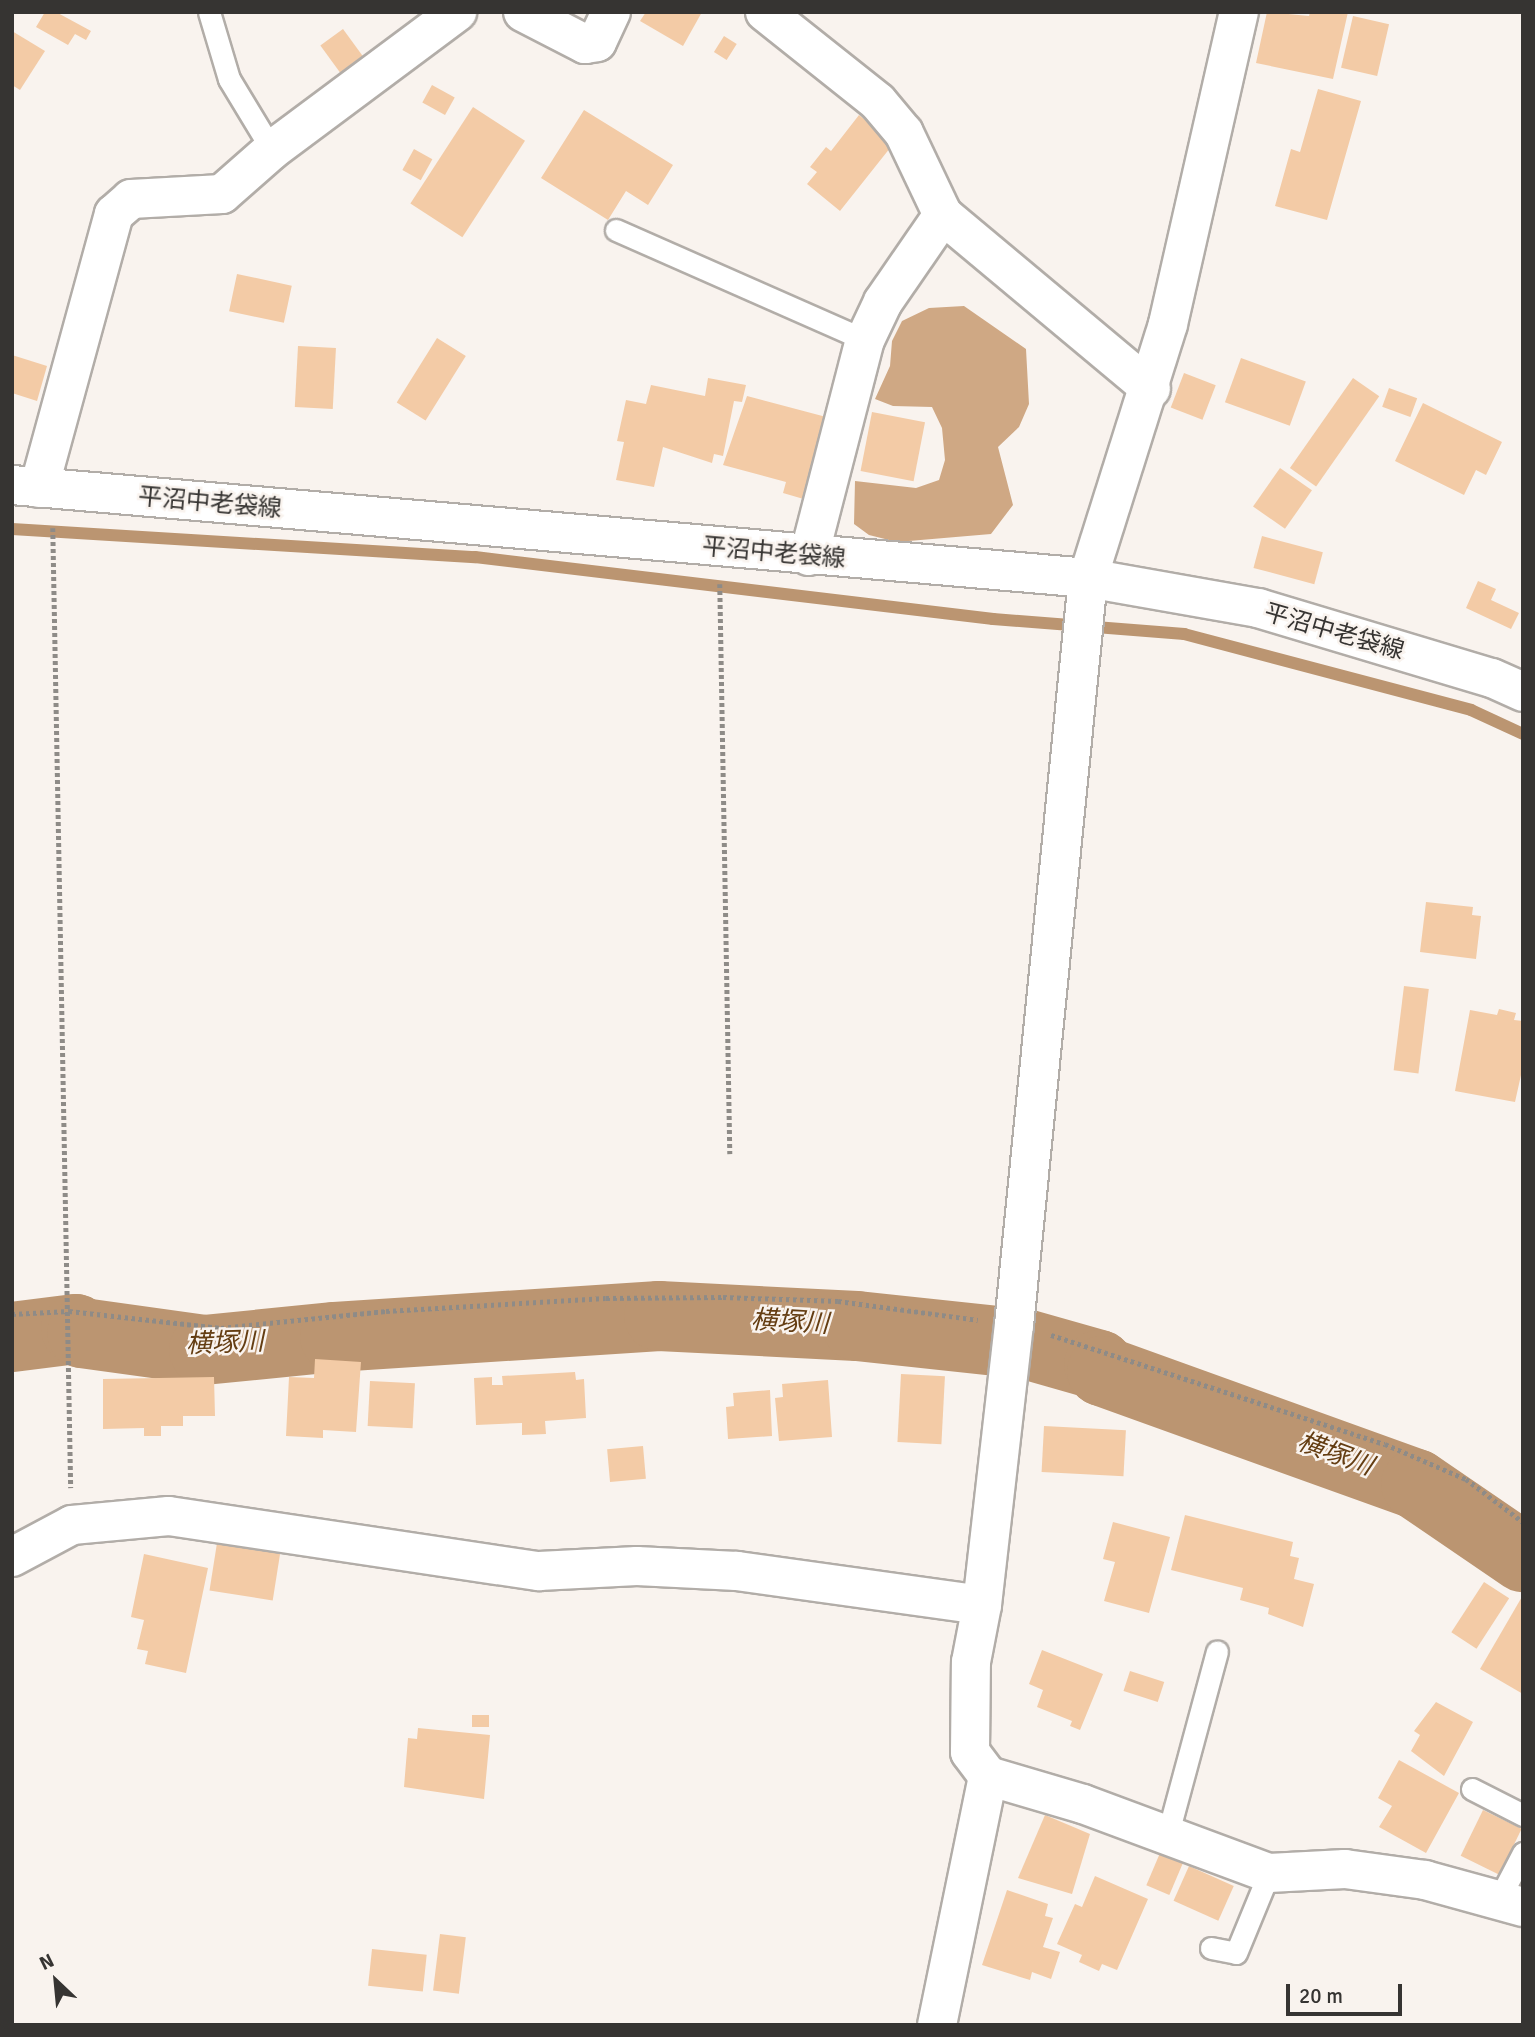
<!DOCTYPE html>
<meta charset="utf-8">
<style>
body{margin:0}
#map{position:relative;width:1535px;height:2037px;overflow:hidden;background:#f9f3ee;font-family:Signika,"Noto Sans JP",sans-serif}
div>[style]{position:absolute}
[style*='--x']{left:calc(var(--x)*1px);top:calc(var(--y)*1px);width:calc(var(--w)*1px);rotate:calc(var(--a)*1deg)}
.forest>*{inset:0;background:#cfa884}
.stream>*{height:12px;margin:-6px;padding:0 6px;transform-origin:6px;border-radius:6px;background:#bb9571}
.river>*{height:70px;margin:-35px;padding:0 35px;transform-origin:35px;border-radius:35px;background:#bb9571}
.building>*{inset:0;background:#f3cba6;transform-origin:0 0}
.path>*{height:4.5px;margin-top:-2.25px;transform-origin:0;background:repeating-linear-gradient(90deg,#8e8b87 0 3.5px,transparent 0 7px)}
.roads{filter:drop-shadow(2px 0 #b2ada8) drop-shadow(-2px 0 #b2ada8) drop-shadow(0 2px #b2ada8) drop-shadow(0 -2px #b2ada8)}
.lane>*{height:21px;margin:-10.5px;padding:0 10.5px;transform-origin:10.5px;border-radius:10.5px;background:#fff}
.street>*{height:38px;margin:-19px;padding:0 19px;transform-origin:19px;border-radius:19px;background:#fff}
.secondary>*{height:38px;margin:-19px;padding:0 19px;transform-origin:19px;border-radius:19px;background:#fff}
span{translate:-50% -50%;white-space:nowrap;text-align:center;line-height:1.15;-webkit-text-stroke:5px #f9f3ee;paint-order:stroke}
.street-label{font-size:24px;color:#363432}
.water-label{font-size:26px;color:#643d12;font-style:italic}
.frame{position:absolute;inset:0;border:14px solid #363432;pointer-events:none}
.north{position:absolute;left:21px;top:1946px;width:70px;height:70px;-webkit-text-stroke:5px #f9f3ee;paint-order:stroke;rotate:334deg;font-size:19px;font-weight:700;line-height:28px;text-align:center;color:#363432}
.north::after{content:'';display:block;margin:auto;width:24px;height:32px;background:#363432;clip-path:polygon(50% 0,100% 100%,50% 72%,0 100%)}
.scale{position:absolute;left:1286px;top:1984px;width:116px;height:32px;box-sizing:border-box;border:4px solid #363432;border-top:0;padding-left:9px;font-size:21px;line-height:24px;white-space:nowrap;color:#363432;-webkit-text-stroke:5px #f9f3ee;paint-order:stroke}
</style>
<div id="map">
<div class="forest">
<div style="clip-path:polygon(964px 306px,1026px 349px,1029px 404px,1019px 427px,998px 447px,1013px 505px,991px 534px,897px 542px,869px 535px,854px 524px,855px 481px,916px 488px,939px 480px,945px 460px,942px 428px,932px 407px,893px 406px,875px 399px,890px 366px,892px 341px,902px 321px,929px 308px)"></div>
</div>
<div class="stream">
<div style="--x:12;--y:529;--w:464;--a:3.5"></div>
<div style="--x:475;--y:557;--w:522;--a:6.83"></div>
<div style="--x:993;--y:619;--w:192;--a:4.5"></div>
<div style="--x:1184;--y:634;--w:297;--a:14.8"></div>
<div style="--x:1471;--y:710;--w:57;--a:24.8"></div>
</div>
<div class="river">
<div style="--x:12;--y:1337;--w:64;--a:-7.1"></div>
<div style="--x:76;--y:1329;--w:7;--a:34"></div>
<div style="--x:82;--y:1333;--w:123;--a:7.9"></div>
<div style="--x:204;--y:1350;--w:132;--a:-5.7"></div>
<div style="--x:335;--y:1337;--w:325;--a:-3.7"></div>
<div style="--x:659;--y:1316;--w:198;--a:2.9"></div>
<div style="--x:857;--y:1326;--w:169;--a:6.1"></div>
<div style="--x:1025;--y:1344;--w:77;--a:15.8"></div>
<div style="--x:1099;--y:1365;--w:7;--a:63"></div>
<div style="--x:1102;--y:1371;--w:334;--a:19.8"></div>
<div style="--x:1416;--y:1484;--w:130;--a:34.3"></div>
</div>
<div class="building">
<div style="clip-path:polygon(45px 12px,56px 12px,91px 31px,86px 40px,75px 34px,68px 45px,36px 27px)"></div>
<div style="clip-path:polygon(646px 12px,702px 12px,683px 46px,640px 21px)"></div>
<div style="clip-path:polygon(1267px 12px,1309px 16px,1310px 12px,1348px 12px,1333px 79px,1256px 63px)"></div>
<div style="left:1353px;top:16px;width:37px;height:53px;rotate:13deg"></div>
<div style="left:343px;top:29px;width:36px;height:28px;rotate:54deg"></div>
<div style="clip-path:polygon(12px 31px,45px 51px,20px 90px,12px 85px)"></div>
<div style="left:724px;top:36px;width:15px;height:19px;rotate:32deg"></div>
<div style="left:432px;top:85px;width:26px;height:20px;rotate:29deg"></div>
<div style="clip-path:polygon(1318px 89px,1361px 101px,1327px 220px,1275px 206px,1291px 149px,1300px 152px)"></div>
<div style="left:473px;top:107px;width:62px;height:115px;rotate:33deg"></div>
<div style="clip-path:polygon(584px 110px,673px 165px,648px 205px,626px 191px,608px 220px,541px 178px)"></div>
<div style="clip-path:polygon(859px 115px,894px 143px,840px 211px,807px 184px,817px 172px,810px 167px,826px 147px,831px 151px)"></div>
<div style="left:414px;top:149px;width:21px;height:24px;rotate:29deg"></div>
<div style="left:237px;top:274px;width:56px;height:38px;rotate:12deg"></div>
<div style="left:437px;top:338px;width:34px;height:76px;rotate:32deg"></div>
<div style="left:298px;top:346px;width:38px;height:61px;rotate:3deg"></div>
<div style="clip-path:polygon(12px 355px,47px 366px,37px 401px,12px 393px)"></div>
<div style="left:1241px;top:358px;width:69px;height:47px;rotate:20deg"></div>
<div style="left:1184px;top:373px;width:34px;height:37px;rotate:21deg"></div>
<div style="clip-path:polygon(708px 378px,746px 385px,742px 402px,734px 401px,723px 456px,714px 454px,712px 463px,663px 447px,654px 487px,616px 480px,624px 442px,617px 441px,626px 400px,646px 404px,651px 385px,705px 396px)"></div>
<div style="left:1353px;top:378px;width:32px;height:110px;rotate:35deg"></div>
<div style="left:1389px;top:388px;width:30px;height:20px;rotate:20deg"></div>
<div style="clip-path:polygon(747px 396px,830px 418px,807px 500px,783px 493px,786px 482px,723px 465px)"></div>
<div style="clip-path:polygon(1423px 403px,1502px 442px,1486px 475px,1476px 470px,1464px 495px,1395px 461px)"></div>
<div style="left:872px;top:412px;width:54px;height:60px;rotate:11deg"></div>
<div style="left:1280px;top:468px;width:39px;height:47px;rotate:35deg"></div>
<div style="left:1262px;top:536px;width:63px;height:33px;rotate:15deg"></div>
<div style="clip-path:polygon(1478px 581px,1496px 589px,1491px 600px,1519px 613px,1511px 629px,1466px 608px)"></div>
<div style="clip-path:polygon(1426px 902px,1473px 907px,1472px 915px,1481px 916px,1476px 959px,1420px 952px)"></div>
<div style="left:1404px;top:986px;width:25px;height:85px;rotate:7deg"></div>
<div style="clip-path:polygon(1499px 1009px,1516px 1013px,1514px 1020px,1523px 1021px,1523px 1066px,1515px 1102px,1455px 1091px,1470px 1010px,1497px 1015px)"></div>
<div style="clip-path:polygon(315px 1359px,361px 1362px,356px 1432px,323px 1430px,323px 1438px,286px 1436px,289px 1377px,314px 1378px)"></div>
<div style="clip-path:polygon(575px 1372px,576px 1380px,584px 1379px,586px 1418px,545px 1421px,546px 1434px,522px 1435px,522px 1423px,476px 1425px,474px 1378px,492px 1377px,492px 1385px,503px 1385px,502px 1376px)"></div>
<div style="left:901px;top:1374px;width:44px;height:68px;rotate:3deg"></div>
<div style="clip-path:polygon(214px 1377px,215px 1416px,183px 1416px,183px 1426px,161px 1426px,161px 1436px,144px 1436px,144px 1428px,103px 1429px,103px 1379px)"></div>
<div style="clip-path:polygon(828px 1380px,832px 1437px,779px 1441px,775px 1398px,783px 1397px,782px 1384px)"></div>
<div style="left:370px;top:1381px;width:45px;height:45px;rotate:3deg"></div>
<div style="clip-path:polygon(770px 1390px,772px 1436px,728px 1439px,726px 1407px,734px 1406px,733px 1393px)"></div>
<div style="left:1044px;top:1426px;width:82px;height:46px;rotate:3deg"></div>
<div style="left:643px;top:1446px;width:33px;height:36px;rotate:85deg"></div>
<div style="clip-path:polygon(1185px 1515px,1293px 1542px,1290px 1556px,1299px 1558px,1294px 1579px,1314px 1584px,1303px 1627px,1268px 1614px,1269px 1608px,1240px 1600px,1243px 1588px,1171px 1570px)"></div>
<div style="clip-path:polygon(1113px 1522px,1170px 1537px,1149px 1613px,1104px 1601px,1115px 1562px,1103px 1559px)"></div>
<div style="left:217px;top:1543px;width:64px;height:48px;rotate:9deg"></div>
<div style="clip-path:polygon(144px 1554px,208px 1568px,186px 1673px,145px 1664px,148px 1651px,137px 1649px,144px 1620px,131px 1617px)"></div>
<div style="left:1484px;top:1582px;width:30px;height:60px;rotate:33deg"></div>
<div style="clip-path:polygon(1523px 1595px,1523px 1694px,1480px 1669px)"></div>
<div style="clip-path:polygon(1042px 1650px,1103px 1674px,1080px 1730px,1070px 1726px,1072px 1721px,1037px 1707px,1043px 1690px,1029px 1684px)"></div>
<div style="left:1130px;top:1671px;width:36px;height:21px;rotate:18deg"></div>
<div style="clip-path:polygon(1436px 1702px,1473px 1722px,1444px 1776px,1411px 1751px,1420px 1735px,1414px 1731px)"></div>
<div style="left:472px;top:1715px;width:17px;height:12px"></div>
<div style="clip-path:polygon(418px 1728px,490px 1735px,484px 1799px,404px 1787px,408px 1738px,417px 1739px)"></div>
<div style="clip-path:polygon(1399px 1760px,1459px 1793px,1426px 1853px,1379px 1827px,1392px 1806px,1378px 1798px)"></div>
<div style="left:1483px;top:1810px;width:43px;height:51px;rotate:26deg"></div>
<div style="clip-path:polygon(1045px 1815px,1090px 1834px,1072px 1894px,1018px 1878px)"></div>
<div style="left:1160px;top:1853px;width:25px;height:35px;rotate:23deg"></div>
<div style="left:1189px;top:1866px;width:49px;height:38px;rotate:24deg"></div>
<div style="clip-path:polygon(1095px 1876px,1148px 1899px,1117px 1970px,1102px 1964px,1099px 1971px,1079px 1962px,1082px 1955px,1057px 1944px,1075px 1904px,1082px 1907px)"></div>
<div style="clip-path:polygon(1007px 1890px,1048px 1904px,1045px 1916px,1053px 1918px,1043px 1947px,1060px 1952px,1051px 1979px,1032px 1972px,1030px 1980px,982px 1965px)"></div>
<div style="left:440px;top:1934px;width:26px;height:57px;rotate:7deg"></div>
<div style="left:372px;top:1949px;width:55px;height:37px;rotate:6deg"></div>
</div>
<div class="path">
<div style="--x:53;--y:528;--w:960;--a:88.93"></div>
<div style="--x:720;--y:584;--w:570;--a:88.99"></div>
<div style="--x:12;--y:1314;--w:57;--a:-3"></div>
<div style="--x:69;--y:1311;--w:153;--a:6.4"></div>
<div style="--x:221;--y:1328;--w:166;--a:-5.9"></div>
<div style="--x:386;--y:1311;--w:220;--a:-3.4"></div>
<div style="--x:606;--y:1298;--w:117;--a:-0.5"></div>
<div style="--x:723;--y:1297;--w:115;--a:2"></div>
<div style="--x:838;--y:1301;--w:141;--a:7.7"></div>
<div style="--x:1051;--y:1335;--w:351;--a:18.1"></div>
<div style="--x:1385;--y:1444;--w:88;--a:23.4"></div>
<div style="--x:1466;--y:1479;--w:71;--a:37"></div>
</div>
<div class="roads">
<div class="lane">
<div style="--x:209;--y:12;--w:70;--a:73.4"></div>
<div style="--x:229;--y:79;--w:83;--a:58.8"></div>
<div style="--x:616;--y:230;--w:272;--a:23.8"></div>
<div style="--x:1472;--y:1789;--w:57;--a:27"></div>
<div style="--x:1168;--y:1833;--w:188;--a:-74.9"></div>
<div style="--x:1500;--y:1897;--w:50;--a:-62.4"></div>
<div style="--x:1211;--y:1948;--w:25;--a:11"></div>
<div style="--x:1236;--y:1953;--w:87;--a:-67.6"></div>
</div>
<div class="street">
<div style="--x:523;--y:12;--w:70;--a:27.3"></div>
<div style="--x:585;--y:44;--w:12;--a:-9"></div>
<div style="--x:597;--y:42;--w:33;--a:-65"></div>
<div style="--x:765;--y:12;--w:144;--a:38.5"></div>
<div style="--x:878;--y:102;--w:40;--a:50"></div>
<div style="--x:904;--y:133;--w:91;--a:64.6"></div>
<div style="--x:943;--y:215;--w:271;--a:39.9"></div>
<div style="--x:39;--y:488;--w:284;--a:-74.7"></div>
<div style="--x:114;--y:214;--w:23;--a:-41"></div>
<div style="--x:131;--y:199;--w:91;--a:-3.1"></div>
<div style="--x:222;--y:194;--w:67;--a:-41.3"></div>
<div style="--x:272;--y:150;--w:231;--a:-36.7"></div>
<div style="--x:809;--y:556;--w:223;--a:-75.5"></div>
<div style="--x:865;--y:340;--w:42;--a:-64.7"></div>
<div style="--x:883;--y:302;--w:106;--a:-55.4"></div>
<div style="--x:12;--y:1557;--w:68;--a:-28.1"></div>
<div style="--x:72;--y:1525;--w:97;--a:-5.3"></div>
<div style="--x:169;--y:1516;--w:374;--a:8.5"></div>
<div style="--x:539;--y:1571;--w:98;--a:-2.9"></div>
<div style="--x:637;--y:1566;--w:100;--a:2.9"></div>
<div style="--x:737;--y:1571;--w:247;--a:7.9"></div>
<div style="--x:988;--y:1776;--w:99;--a:16.4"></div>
<div style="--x:1083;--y:1804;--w:198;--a:20.4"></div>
<div style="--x:1269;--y:1873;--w:76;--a:-3"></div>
<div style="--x:1345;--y:1869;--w:81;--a:7.8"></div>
<div style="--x:1425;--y:1880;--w:102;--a:15.4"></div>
<div style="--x:937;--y:2025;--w:254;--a:-78.4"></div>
<div style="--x:988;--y:1776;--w:30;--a:-127"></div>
<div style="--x:970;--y:1752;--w:90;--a:-89.4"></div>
<div style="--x:971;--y:1662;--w:58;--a:-79.1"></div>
<div style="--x:982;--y:1605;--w:282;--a:-83.5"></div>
<div style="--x:1014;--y:1325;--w:751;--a:-84.34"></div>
<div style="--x:1088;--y:578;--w:266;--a:-72.5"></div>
<div style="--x:1168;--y:324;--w:320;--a:-77.2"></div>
</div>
<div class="secondary">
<div style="--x:12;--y:485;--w:1080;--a:4.94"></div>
<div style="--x:1088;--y:578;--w:173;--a:10"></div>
<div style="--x:1258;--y:608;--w:244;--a:16.7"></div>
<div style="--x:1492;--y:678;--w:34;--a:24"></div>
</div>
</div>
<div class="street-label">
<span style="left:210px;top:503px;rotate:5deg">平沼中老袋線</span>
<span style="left:774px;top:553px;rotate:5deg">平沼中老袋線</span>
<span style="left:1334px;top:632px;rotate:16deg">平沼中老袋線</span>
</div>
<div class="water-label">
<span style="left:790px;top:1323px;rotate:3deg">横塚川</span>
<span style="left:225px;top:1344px;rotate:-2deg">横塚川</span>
<span style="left:1335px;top:1455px;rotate:20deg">横塚川</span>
</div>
<div class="frame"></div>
<div class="north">N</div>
<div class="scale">20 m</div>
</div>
